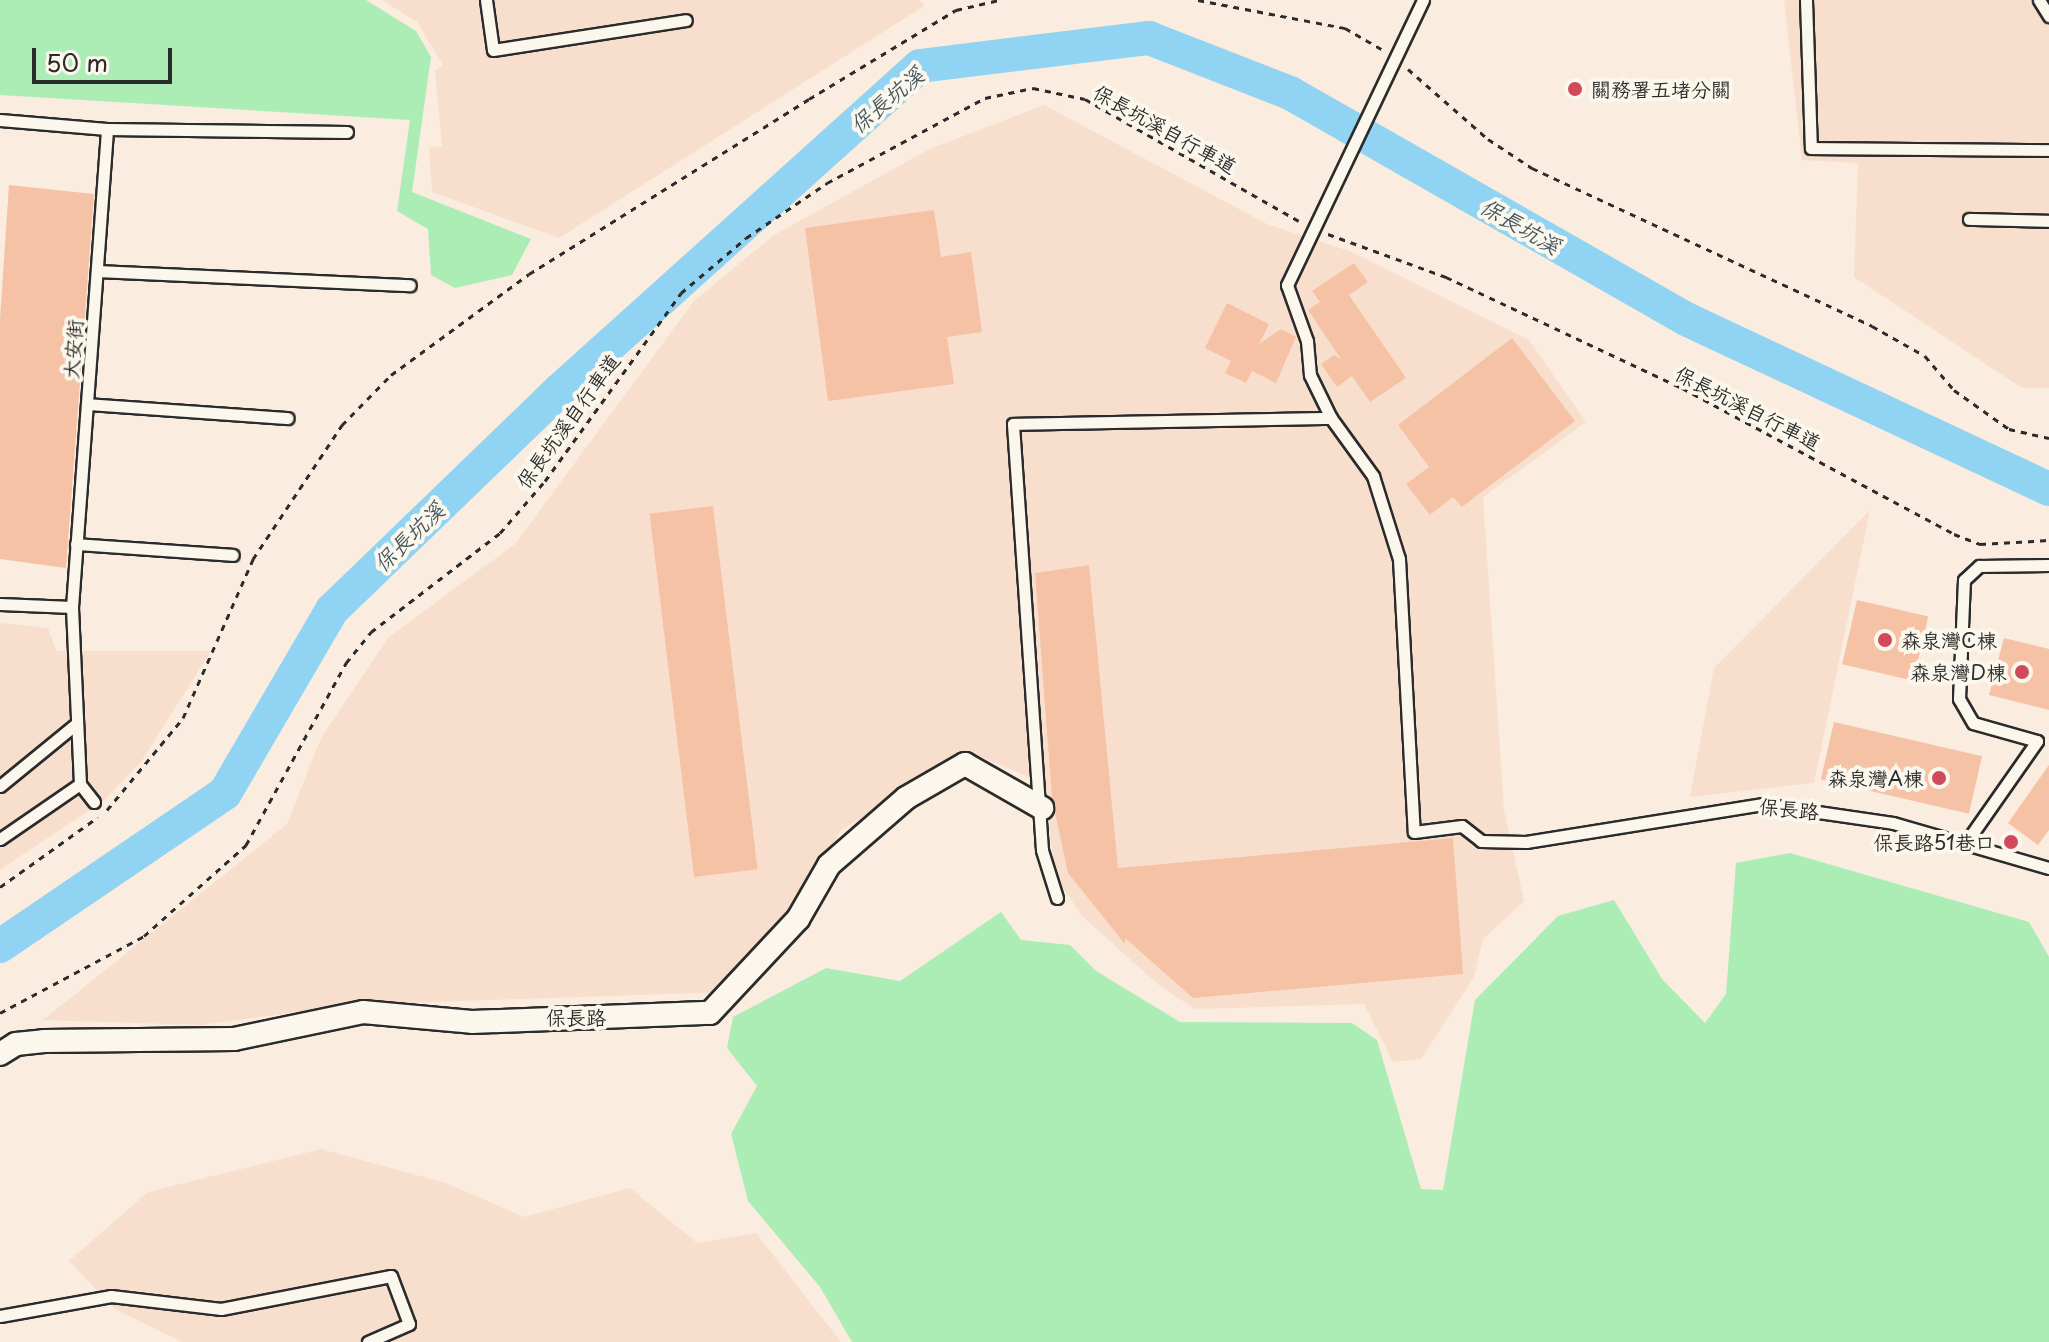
<!DOCTYPE html>
<meta charset="utf-8">
<style>
body{margin:0}
#map{position:relative;width:2049px;height:1342px;overflow:hidden;background:#faecde;font-family:"Playpen Sans","LXGW WenKai TC",sans-serif}
div>[style]{position:absolute}
[style*='--x']{left:calc(var(--x)*1px);top:calc(var(--y)*1px);width:calc(var(--w)*1px);rotate:calc(var(--a)*1deg)}
.built>*{inset:0;background:#f8dfcd}
.green>*{inset:0;background:#acedb6}
.river>*{height:34px;margin:-17px;padding:0 17px;transform-origin:17px;border-radius:17px;background:#90d3f2}
.building>*{inset:0;background:#f5c2a6;transform-origin:0 0}
.path>*{height:3px;margin-top:-1.5px;transform-origin:0;background:repeating-linear-gradient(90deg,#2b2b2b 0 6px,transparent 0 12px)}
.roads{filter:drop-shadow(2px 0 #2b2b2b) drop-shadow(-2px 0 #2b2b2b) drop-shadow(0 2px #2b2b2b) drop-shadow(0 -2px #2b2b2b)}
.lane>*{height:11px;margin:-5.5px;padding:0 5.5px;transform-origin:5.5px;border-radius:5.5px;background:#fbf7ec}
.street>*{height:22px;margin:-11px;padding:0 11px;transform-origin:11px;border-radius:11px;background:#fbf7ec}
.dots>*{width:22px;height:22px;translate:-50% -50%;box-sizing:border-box;border:4px solid #fbf7ec;border-radius:50%}
span{translate:-50% -50%;white-space:nowrap;text-align:center;line-height:1.15;-webkit-text-stroke:8px #fbf7ec;paint-order:stroke}
.poi-label{font-size:20px;color:#2b2b2b}
.left{translate:0 -50%;text-align:left}
.right{translate:-100% -50%;text-align:right}
.street-label{font-size:20px;color:#2b2b2b}
.water-label{font-size:22px;color:#44555d;font-style:italic}
.scale{position:absolute;left:32px;top:48px;width:140px;height:36px;box-sizing:border-box;border:4px solid #2b2b2b;border-top:0;padding-left:10px;font-size:24px;line-height:28px;white-space:nowrap;color:#2b2b2b;-webkit-text-stroke:6px #fbf7ec;paint-order:stroke}
</style>
<div id="map">
<div class="built">
<div style="clip-path:polygon(382px 0,920px 0,924px 6px,559px 238px,432px 192px,429px 148px,442px 146px,435px 71px,443px 65px,417px 22px)"></div>
<div style="clip-path:polygon(1784px 0,2049px 0,2049px 388px,2022px 388px,1854px 277px,1858px 163px,1802px 160px)"></div>
<div style="clip-path:polygon(1044px 105px,1267px 224px,1352px 252px,1529px 340px,1586px 422px,1483px 497px,1504px 810px,1524px 901px,1483px 939px,1474px 977px,1421px 1059px,1393px 1062px,1364px 1004px,1195px 1009px,1160px 986px,1082px 916px,1054px 874px,1048px 811px,1036px 780px,970px 752px,840px 831px,796px 909px,724px 992px,345px 1005px,201px 1025px,43px 1020px,287px 824px,321px 738px,388px 638px,515px 544px,694px 301px,774px 235px,930px 149px)"></div>
<div style="clip-path:polygon(1870px 510px,1814px 783px,1690px 797px,1714px 668px)"></div>
<div style="clip-path:polygon(0 623px,48px 628px,56px 651px,211px 651px,141px 762px,102px 802px,0 870px)"></div>
<div style="clip-path:polygon(321px 1149px,446px 1183px,524px 1217px,630px 1188px,697px 1243px,756px 1233px,841px 1342px,182px 1342px,115px 1309px,69px 1261px,148px 1192px)"></div>
</div>
<div class="green">
<div style="clip-path:polygon(0 0,366px 0,416px 31px,431px 57px,412px 192px,531px 239px,512px 275px,455px 288px,431px 275px,428px 229px,397px 211px,410px 120px,0 95px)"></div>
<div style="clip-path:polygon(1790px 853px,2029px 922px,2049px 957px,2049px 1342px,852px 1342px,820px 1287px,748px 1201px,731px 1134px,757px 1086px,727px 1048px,733px 1017px,826px 968px,900px 981px,1001px 912px,1021px 940px,1070px 945px,1096px 971px,1180px 1022px,1352px 1023px,1377px 1040px,1421px 1189px,1443px 1190px,1475px 1000px,1558px 916px,1614px 900px,1662px 979px,1705px 1023px,1726px 994px,1736px 863px)"></div>
</div>
<div class="river">
<div style="--x:0;--y:946;--w:272;--a:-34.2"></div>
<div style="--x:225;--y:793;--w:212;--a:-59.7"></div>
<div style="--x:332;--y:610;--w:317;--a:-44"></div>
<div style="--x:560;--y:390;--w:484;--a:-42"></div>
<div style="--x:920;--y:66;--w:231;--a:-7"></div>
<div style="--x:1149;--y:38;--w:151;--a:21.3"></div>
<div style="--x:1290;--y:93;--w:456;--a:29.7"></div>
<div style="--x:1686;--y:319;--w:401;--a:25.1"></div>
</div>
<div class="building">
<div style="clip-path:polygon(9px 185px,94px 194px,66px 568px,0 559px,0 319px)"></div>
<div style="clip-path:polygon(934px 210px,941px 257px,971px 252px,982px 332px,947px 337px,954px 384px,828px 401px,805px 228px)"></div>
<div style="clip-path:polygon(1354px 263px,1368px 282px,1349px 295px,1406px 378px,1370px 402px,1352px 376px,1337px 387px,1321px 364px,1334px 355px,1341px 359px,1308px 310px,1320px 302px,1312px 291px)"></div>
<div style="clip-path:polygon(1227px 303px,1269px 324px,1259px 344px,1281px 329px,1296px 337px,1276px 383px,1252px 371px,1246px 383px,1225px 373px,1231px 361px,1205px 348px)"></div>
<div style="clip-path:polygon(1512px 338px,1575px 421px,1462px 507px,1453px 497px,1430px 515px,1406px 484px,1429px 467px,1398px 425px)"></div>
<div style="left:713px;top:506px;width:366px;height:64px;rotate:83deg"></div>
<div style="clip-path:polygon(1089px 565px,1118px 868px,1453px 838px,1463px 974px,1193px 998px,1125px 938px,1125px 944px,1068px 873px,1052px 798px,1035px 573px)"></div>
<div style="left:1857px;top:600px;width:73px;height:66px;rotate:13deg"></div>
<div style="clip-path:polygon(2004px 638px,2049px 649px,2049px 710px,1989px 695px)"></div>
<div style="left:1834px;top:722px;width:152px;height:59px;rotate:13deg"></div>
<div style="clip-path:polygon(2049px 765px,2049px 830px,2038px 845px,2008px 823px)"></div>
</div>
<div class="path">
<div style="--x:1198;--y:0;--w:150;--a:10.8"></div>
<div style="--x:1345;--y:28;--w:44;--a:30.1"></div>
<div style="--x:1408;--y:69;--w:106;--a:41.2"></div>
<div style="--x:1488;--y:139;--w:53;--a:33.4"></div>
<div style="--x:1532;--y:168;--w:375;--a:24.9"></div>
<div style="--x:1872;--y:326;--w:61;--a:29.5"></div>
<div style="--x:1925;--y:356;--w:45;--a:49.5"></div>
<div style="--x:1954;--y:390;--w:67;--a:35.3"></div>
<div style="--x:2009;--y:429;--w:41;--a:12.7"></div>
<div style="--x:1328;--y:234;--w:126;--a:20"></div>
<div style="--x:1446;--y:277;--w:261;--a:25.2"></div>
<div style="--x:1682;--y:388;--w:309;--a:28.2"></div>
<div style="--x:1954;--y:534;--w:28;--a:21"></div>
<div style="--x:1980;--y:544;--w:69;--a:-3.3"></div>
<div style="--x:107;--y:810;--w:119;--a:-50.4"></div>
<div style="--x:183;--y:718;--w:174;--a:-66.2"></div>
<div style="--x:253;--y:559;--w:161;--a:-56.4"></div>
<div style="--x:342;--y:425;--w:70;--a:-45.6"></div>
<div style="--x:391;--y:375;--w:171;--a:-36.2"></div>
<div style="--x:529;--y:274;--w:330;--a:-32"></div>
<div style="--x:809;--y:99;--w:172;--a:-31.2"></div>
<div style="--x:956;--y:10;--w:44;--a:-13.1"></div>
<div style="--x:0;--y:887;--w:120;--a:-35.5"></div>
<div style="--x:0;--y:1013;--w:163;--a:-28.1"></div>
<div style="--x:144;--y:936;--w:137;--a:-41.7"></div>
<div style="--x:246;--y:845;--w:208;--a:-61.2"></div>
<div style="--x:346;--y:663;--w:40;--a:-51"></div>
<div style="--x:371;--y:632;--w:163;--a:-37.5"></div>
<div style="--x:500;--y:533;--w:69;--a:-49.1"></div>
<div style="--x:545;--y:481;--w:232;--a:-54.1"></div>
<div style="--x:681;--y:293;--w:85;--a:-40.2"></div>
<div style="--x:746;--y:238;--w:98;--a:-34.2"></div>
<div style="--x:827;--y:183;--w:179;--a:-28.3"></div>
<div style="--x:985;--y:98;--w:49;--a:-11.8"></div>
<div style="--x:1033;--y:88;--w:53;--a:11.9"></div>
<div style="--x:1085;--y:99;--w:246;--a:29.7"></div>
</div>
<div class="roads">
<div class="lane">
<div style="--x:486;--y:0;--w:50;--a:82"></div>
<div style="--x:493;--y:50;--w:195;--a:-8.8"></div>
<div style="--x:1423;--y:0;--w:316;--a:115.5"></div>
<div style="--x:1287;--y:285;--w:59;--a:70.3"></div>
<div style="--x:1307;--y:341;--w:34;--a:85"></div>
<div style="--x:1310;--y:375;--w:48;--a:64"></div>
<div style="--x:1331;--y:418;--w:72;--a:54.1"></div>
<div style="--x:1373;--y:476;--w:87;--a:72.6"></div>
<div style="--x:1399;--y:559;--w:273;--a:86.9"></div>
<div style="--x:1414;--y:832;--w:48;--a:-7.1"></div>
<div style="--x:1462;--y:826;--w:24;--a:38"></div>
<div style="--x:1481;--y:841;--w:45;--a:1.3"></div>
<div style="--x:1526;--y:842;--w:240;--a:-9.1"></div>
<div style="--x:1763;--y:804;--w:131;--a:8.3"></div>
<div style="--x:1893;--y:823;--w:162;--a:16.1"></div>
<div style="--x:1806;--y:0;--w:148;--a:88.1"></div>
<div style="--x:1811;--y:148;--w:238;--a:0.5"></div>
<div style="--x:2039;--y:0;--w:19;--a:58"></div>
<div style="--x:0;--y:120;--w:107;--a:4.8"></div>
<div style="--x:107;--y:129;--w:240;--a:0.7"></div>
<div style="--x:1969;--y:219;--w:80;--a:1.4"></div>
<div style="--x:97;--y:271;--w:313;--a:2.6"></div>
<div style="--x:87;--y:404;--w:201;--a:4"></div>
<div style="--x:76;--y:544;--w:157;--a:4"></div>
<div style="--x:0;--y:604;--w:72;--a:2.4"></div>
<div style="--x:0;--y:786;--w:98;--a:-39.2"></div>
<div style="--x:94;--y:802;--w:23;--a:-128"></div>
<div style="--x:80;--y:784;--w:177;--a:-92.6"></div>
<div style="--x:72;--y:607;--w:479;--a:-85.8"></div>
<div style="--x:0;--y:839;--w:97;--a:-34.5"></div>
<div style="--x:1967;--y:841;--w:122;--a:-55"></div>
<div style="--x:2037;--y:741;--w:66;--a:-164.3"></div>
<div style="--x:1973;--y:723;--w:28;--a:-120"></div>
<div style="--x:1959;--y:699;--w:119;--a:-87.6"></div>
<div style="--x:1964;--y:580;--w:21;--a:-43"></div>
<div style="--x:1979;--y:566;--w:70;--a:-0.8"></div>
<div style="--x:1057;--y:898;--w:50;--a:-107.4"></div>
<div style="--x:1042;--y:850;--w:427;--a:-93.9"></div>
<div style="--x:1013;--y:424;--w:318;--a:-1.1"></div>
<div style="--x:0;--y:1316;--w:113;--a:-10.2"></div>
<div style="--x:111;--y:1296;--w:111;--a:6.7"></div>
<div style="--x:221;--y:1309;--w:173;--a:-11"></div>
<div style="--x:391;--y:1276;--w:51;--a:69.4"></div>
<div style="--x:409;--y:1324;--w:45;--a:156.3"></div>
</div>
<div class="street">
<div style="--x:0;--y:1054;--w:19;--a:-32"></div>
<div style="--x:16;--y:1044;--w:28;--a:-6"></div>
<div style="--x:44;--y:1041;--w:190;--a:-0.6"></div>
<div style="--x:234;--y:1039;--w:132;--a:-11.8"></div>
<div style="--x:363;--y:1012;--w:109;--a:5.2"></div>
<div style="--x:472;--y:1022;--w:238;--a:-2.2"></div>
<div style="--x:710;--y:1013;--w:129;--a:-46.9"></div>
<div style="--x:798;--y:919;--w:62;--a:-60.1"></div>
<div style="--x:829;--y:865;--w:102;--a:-41"></div>
<div style="--x:906;--y:798;--w:68;--a:-30"></div>
<div style="--x:965;--y:764;--w:89;--a:29.7"></div>
</div>
</div>
<div class="dots">
<div style="left:1575px;top:89px;background:#d1495b"></div>
<div style="left:1885px;top:640px;background:#d1495b"></div>
<div style="left:2022px;top:672px;background:#d1495b"></div>
<div style="left:1939px;top:778px;background:#d1495b"></div>
<div style="left:2011px;top:842px;background:#d1495b"></div>
</div>
<div class="poi-label">
<span class="left" style="left:1591px;top:89px">關務署五堵分關</span>
<span class="left" style="left:1901px;top:640px">森泉灣C棟</span>
<span class="right" style="left:2006px;top:672px">森泉灣D棟</span>
<span class="right" style="left:1923px;top:778px">森泉灣A棟</span>
<span class="right" style="left:1995px;top:842px">保長路51巷口</span>
</div>
<div class="street-label">
<span style="left:1165px;top:129px;rotate:29deg">保長坑溪自行車道</span>
<span style="left:73px;top:349px;rotate:-86deg">大安街</span>
<span style="left:1748px;top:408px;rotate:27deg">保長坑溪自行車道</span>
<span style="left:568px;top:421px;rotate:-54deg">保長坑溪自行車道</span>
<span style="left:1789px;top:809px;rotate:6deg">保長路</span>
<span style="left:576px;top:1017px">保長路</span>
</div>
<div class="water-label">
<span style="left:886px;top:99px;rotate:-40deg">保長坑溪</span>
<span style="left:1521px;top:225px;rotate:30deg">保長坑溪</span>
<span style="left:408px;top:536px;rotate:-44deg">保長坑溪</span>
</div>
<div class="scale">50 m</div>
</div>
